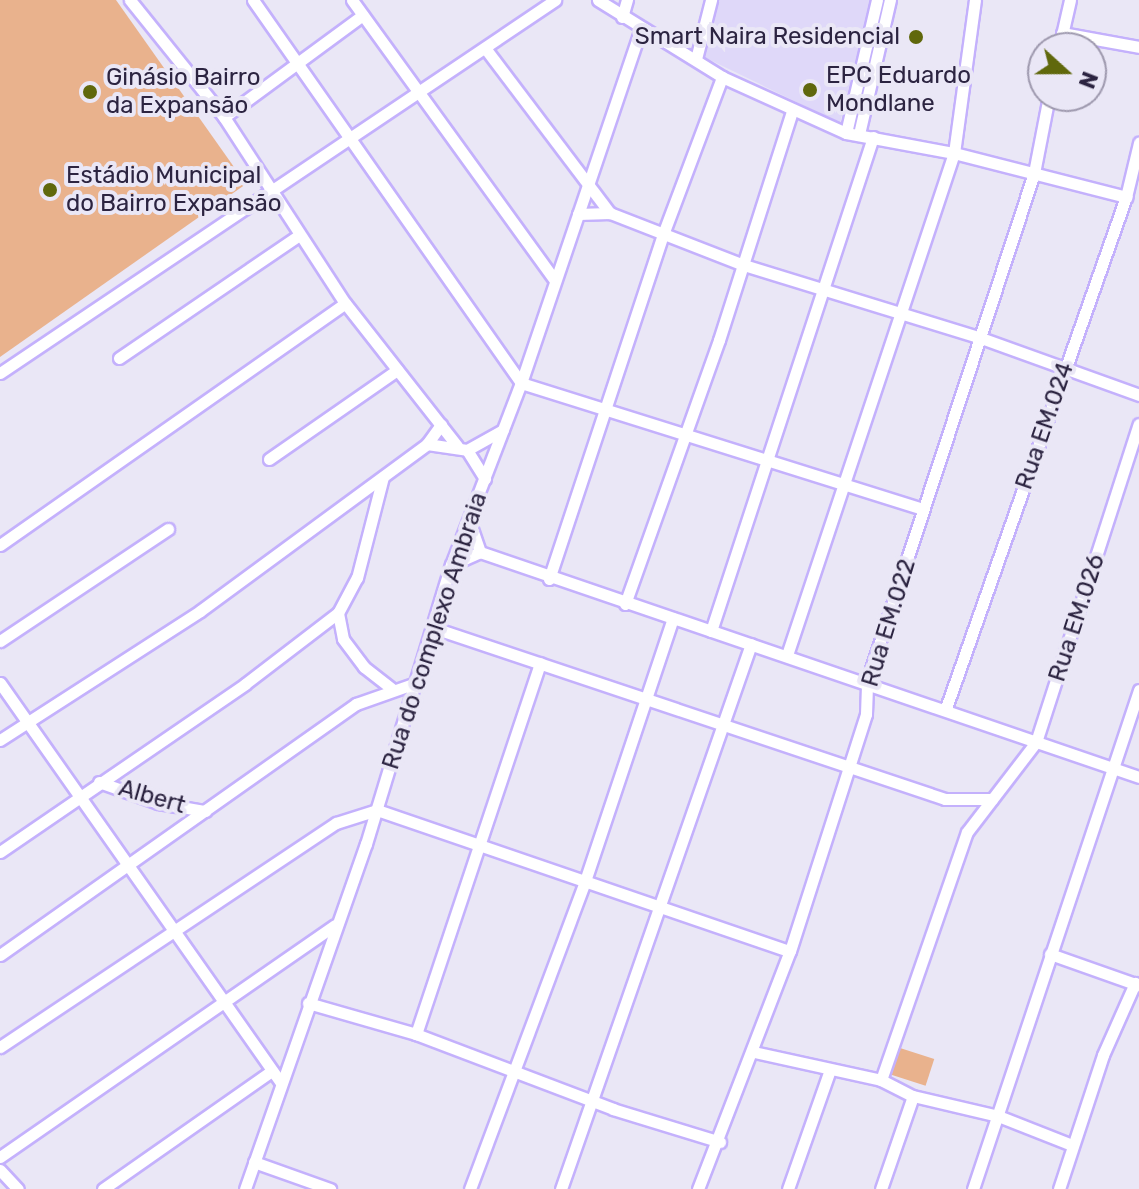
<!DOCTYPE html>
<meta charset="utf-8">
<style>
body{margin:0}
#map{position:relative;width:1139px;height:1189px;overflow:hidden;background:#eae7f6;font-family:Rubik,sans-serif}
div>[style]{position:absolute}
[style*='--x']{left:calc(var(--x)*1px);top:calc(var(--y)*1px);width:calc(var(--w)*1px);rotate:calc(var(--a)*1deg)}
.built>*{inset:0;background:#dfd8f9}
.green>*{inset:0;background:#e9b28d;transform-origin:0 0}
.roads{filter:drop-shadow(2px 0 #c4b1fc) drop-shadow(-2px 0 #c4b1fc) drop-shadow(0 2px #c4b1fc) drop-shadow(0 -2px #c4b1fc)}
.minor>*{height:11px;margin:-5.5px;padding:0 5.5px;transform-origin:5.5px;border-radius:5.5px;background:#fff}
.dots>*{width:22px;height:22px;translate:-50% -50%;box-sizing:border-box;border:4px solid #eae7f6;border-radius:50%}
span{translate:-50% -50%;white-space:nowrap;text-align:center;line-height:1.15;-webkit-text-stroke:8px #eae7f6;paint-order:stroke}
.poi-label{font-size:24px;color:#2c2441}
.right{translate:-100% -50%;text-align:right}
.left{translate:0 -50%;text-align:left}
.street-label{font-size:24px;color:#2c2441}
.north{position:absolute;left:1027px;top:32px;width:80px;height:80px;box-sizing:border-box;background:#eae7f6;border:2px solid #9e99ae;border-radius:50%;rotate:111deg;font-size:22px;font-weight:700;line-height:32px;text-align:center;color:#2c2441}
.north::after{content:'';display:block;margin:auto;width:28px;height:36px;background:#60680c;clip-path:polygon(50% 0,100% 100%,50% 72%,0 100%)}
</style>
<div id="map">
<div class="built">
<div style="clip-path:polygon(717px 0,871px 0,840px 123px,704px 57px)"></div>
</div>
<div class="green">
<div style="clip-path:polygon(0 0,116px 0,246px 184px,0 357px)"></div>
<div style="left:900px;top:1048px;width:36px;height:28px;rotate:18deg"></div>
</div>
<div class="roads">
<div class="minor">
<div style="--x:130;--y:0;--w:150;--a:51.2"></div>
<div style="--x:224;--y:117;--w:222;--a:57"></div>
<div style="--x:345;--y:303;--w:182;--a:51.9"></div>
<div style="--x:253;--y:0;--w:467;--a:55"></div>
<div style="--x:521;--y:383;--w:421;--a:17.4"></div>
<div style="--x:352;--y:0;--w:344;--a:54.1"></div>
<div style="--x:598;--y:0;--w:146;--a:31.8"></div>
<div style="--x:722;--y:77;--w:136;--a:24.3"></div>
<div style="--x:846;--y:133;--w:110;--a:10.5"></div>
<div style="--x:954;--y:153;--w:178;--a:14.3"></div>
<div style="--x:622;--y:17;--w:18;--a:-74"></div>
<div style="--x:1062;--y:33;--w:78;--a:10.3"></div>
<div style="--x:485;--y:48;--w:207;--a:52.9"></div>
<div style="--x:610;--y:213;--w:141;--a:21.3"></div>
<div style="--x:741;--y:264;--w:251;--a:17.1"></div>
<div style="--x:981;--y:338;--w:168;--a:19.8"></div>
<div style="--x:1059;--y:48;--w:49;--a:-77.1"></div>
<div style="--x:696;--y:59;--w:61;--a:-75.7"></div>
<div style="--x:224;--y:117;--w:172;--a:-36.3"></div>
<div style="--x:846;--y:133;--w:137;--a:-76.9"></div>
<div style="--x:859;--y:134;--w:138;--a:-77"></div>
<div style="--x:578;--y:214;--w:32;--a:-2"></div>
<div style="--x:119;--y:358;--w:217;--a:-34.3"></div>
<div style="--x:0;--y:373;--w:669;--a:-33.9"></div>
<div style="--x:427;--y:444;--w:40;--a:8.5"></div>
<div style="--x:467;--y:450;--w:34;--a:58"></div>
<div style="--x:467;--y:450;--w:41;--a:-29.1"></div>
<div style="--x:269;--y:459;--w:156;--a:-34.8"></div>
<div style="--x:470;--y:523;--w:31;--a:71"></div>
<div style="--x:0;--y:545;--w:421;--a:-35"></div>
<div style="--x:451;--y:565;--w:32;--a:-24"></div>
<div style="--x:480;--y:552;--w:696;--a:18.85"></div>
<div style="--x:549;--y:579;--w:360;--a:-71.7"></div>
<div style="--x:662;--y:237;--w:171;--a:-69.4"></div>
<div style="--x:625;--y:604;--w:280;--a:-70.4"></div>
<div style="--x:719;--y:340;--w:240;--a:-72.3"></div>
<div style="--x:338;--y:613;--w:26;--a:79"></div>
<div style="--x:343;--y:639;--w:35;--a:53"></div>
<div style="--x:364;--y:667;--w:37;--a:38"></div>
<div style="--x:431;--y:627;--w:542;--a:18.5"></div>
<div style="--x:945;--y:799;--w:47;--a:0"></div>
<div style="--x:711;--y:631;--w:520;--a:-71.84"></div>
<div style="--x:0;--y:641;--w:202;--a:-33.7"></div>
<div style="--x:787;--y:655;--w:529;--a:-71.6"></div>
<div style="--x:954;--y:153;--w:154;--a:-82.2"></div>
<div style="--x:0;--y:683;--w:489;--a:54.9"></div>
<div style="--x:946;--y:708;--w:542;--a:-70.6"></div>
<div style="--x:1126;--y:197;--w:56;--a:-76.5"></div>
<div style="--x:0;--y:740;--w:238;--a:-32.8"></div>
<div style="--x:200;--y:611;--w:282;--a:-36.3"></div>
<div style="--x:427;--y:444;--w:24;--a:-54"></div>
<div style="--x:99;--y:782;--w:63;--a:19.6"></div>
<div style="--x:158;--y:803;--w:48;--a:9.7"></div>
<div style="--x:0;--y:852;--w:297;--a:-34.4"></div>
<div style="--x:245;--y:684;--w:117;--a:-37.4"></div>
<div style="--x:338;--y:613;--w:40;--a:-62"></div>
<div style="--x:357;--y:578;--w:104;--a:-75.6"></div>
<div style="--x:1050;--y:954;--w:93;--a:19.4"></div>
<div style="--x:0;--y:955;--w:436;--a:-35.2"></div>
<div style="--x:356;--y:704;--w:60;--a:-19.3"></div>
<div style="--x:308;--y:1003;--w:112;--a:16"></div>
<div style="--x:416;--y:1034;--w:211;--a:20.8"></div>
<div style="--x:613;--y:1109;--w:112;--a:17.1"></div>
<div style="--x:416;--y:1034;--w:391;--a:-71.5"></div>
<div style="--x:0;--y:1047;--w:404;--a:-33.7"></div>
<div style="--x:336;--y:823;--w:43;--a:-17.6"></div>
<div style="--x:377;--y:810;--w:436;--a:18.9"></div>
<div style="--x:754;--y:1052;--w:130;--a:12.4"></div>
<div style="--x:881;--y:1080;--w:36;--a:27"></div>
<div style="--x:913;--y:1096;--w:87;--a:13.2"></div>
<div style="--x:998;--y:1116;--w:79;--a:21.4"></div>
<div style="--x:881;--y:1080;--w:262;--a:-70.9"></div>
<div style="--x:967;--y:832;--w:113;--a:-52.5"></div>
<div style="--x:1036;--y:742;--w:334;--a:-72.1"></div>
<div style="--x:0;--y:1157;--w:407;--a:-34.7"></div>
<div style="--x:254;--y:1162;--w:81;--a:19.6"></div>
<div style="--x:0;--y:1170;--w:26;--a:47"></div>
<div style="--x:103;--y:1189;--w:204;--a:-35"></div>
<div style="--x:245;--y:1189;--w:366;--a:-70.7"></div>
<div style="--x:366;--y:844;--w:292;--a:-73.1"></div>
<div style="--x:451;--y:565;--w:195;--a:-69"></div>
<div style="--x:521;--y:383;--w:374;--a:-71.3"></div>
<div style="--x:470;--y:1189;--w:329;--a:-69.5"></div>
<div style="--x:585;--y:881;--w:277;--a:-71.5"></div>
<div style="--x:561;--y:1189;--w:577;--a:-70.78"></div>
<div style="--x:698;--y:1189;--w:255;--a:-68.9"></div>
<div style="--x:790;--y:951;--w:249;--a:-72.2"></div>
<div style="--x:866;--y:714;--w:33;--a:-88"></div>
<div style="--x:867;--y:681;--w:535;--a:-71.8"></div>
<div style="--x:1034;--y:173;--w:78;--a:-79"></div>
<div style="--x:788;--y:1189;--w:126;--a:-70.6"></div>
<div style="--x:881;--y:1189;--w:98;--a:-71"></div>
<div style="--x:973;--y:1189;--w:526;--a:-71.6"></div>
<div style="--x:1059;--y:1189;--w:141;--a:-71.8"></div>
<div style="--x:1103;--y:1055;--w:79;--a:-66"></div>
</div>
</div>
<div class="dots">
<div style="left:916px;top:37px;background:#60680c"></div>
<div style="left:810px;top:90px;background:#60680c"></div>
<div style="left:90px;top:92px;background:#60680c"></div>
<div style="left:50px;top:190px;background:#60680c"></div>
</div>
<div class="poi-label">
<span class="right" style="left:900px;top:37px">Smart Naira Residencial</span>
<span class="left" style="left:826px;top:90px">EPC Eduardo<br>Mondlane</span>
<span class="left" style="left:106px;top:92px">Ginásio Bairro<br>da Expansão</span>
<span class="left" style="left:66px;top:190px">Estádio Municipal<br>do Bairro Expansão</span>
</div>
<div class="street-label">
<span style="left:1045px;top:426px;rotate:-71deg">Rua EM.024</span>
<span style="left:1077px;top:618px;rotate:-72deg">Rua EM.026</span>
<span style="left:889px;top:623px;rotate:-73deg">Rua EM.022</span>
<span style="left:435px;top:631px;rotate:-72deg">Rua do complexo Ambraia</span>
<span style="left:152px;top:797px;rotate:16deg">Albert</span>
</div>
<div class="north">N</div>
</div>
